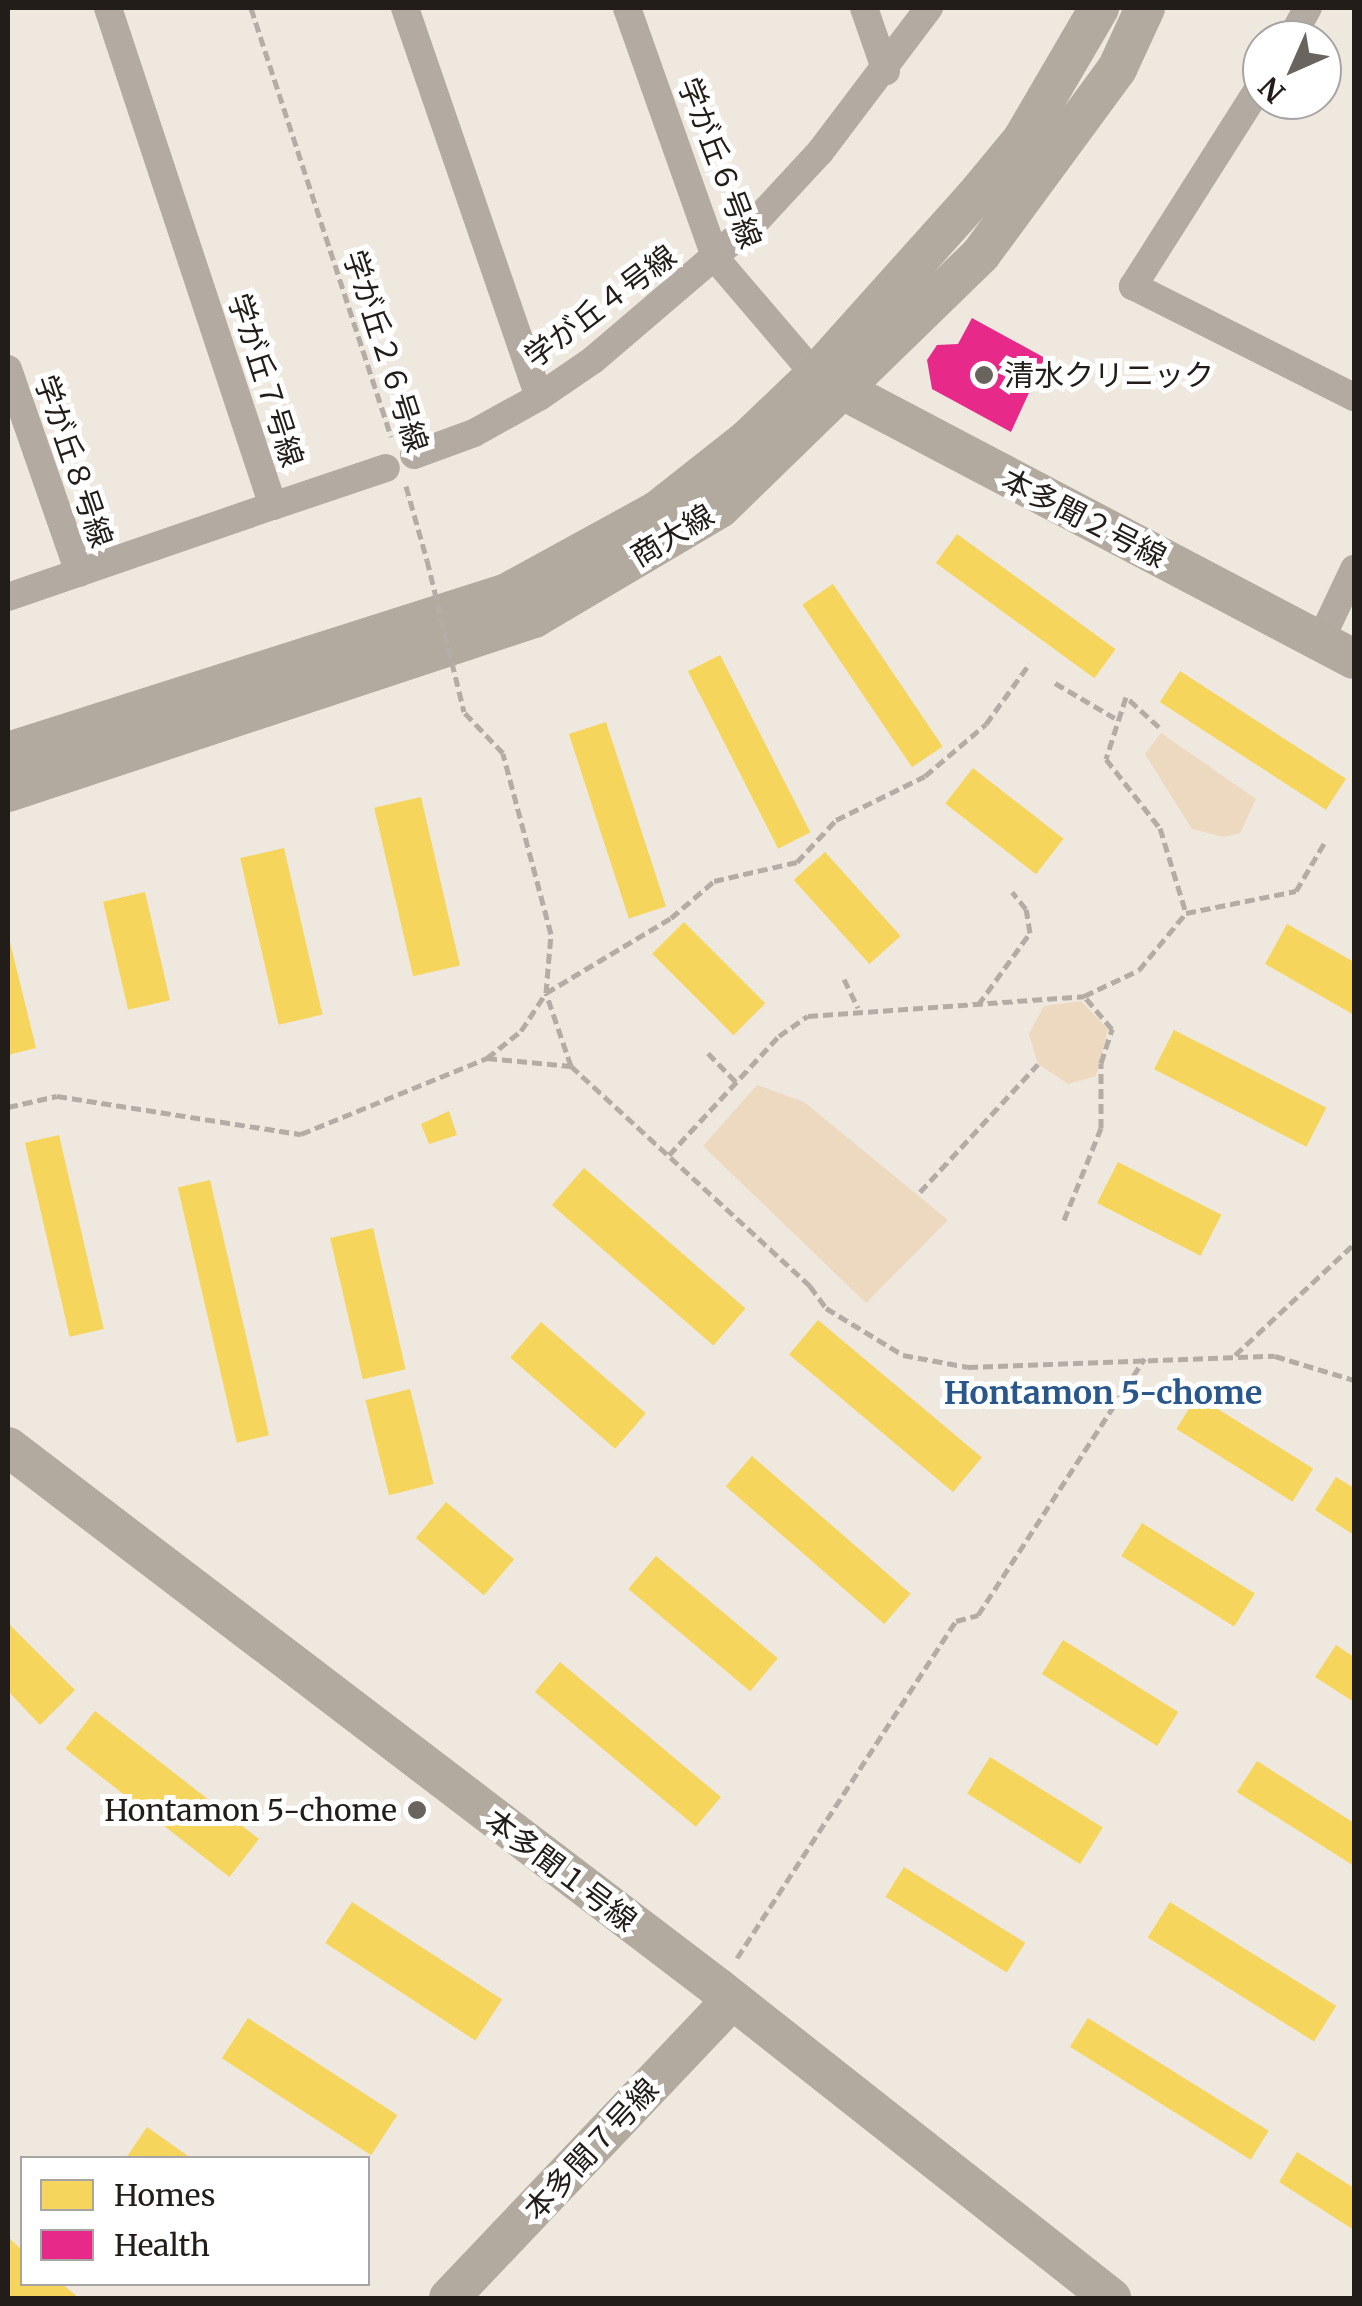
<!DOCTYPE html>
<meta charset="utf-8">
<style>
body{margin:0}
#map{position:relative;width:1362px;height:2306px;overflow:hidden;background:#efe8df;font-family:Merriweather,"Noto Sans JP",serif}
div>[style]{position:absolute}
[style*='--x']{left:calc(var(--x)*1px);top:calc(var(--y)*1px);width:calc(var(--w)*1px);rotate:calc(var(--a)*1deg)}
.green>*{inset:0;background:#edd9bf}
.homes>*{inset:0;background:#f6d55c;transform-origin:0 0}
.health>*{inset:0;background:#e7298a}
.path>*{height:5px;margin-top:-2.5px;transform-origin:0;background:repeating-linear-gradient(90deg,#b3ada6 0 10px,transparent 0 15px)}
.street>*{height:28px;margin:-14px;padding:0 14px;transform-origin:14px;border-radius:14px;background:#b3aba2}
.secondary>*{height:40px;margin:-20px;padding:0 20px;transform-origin:20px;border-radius:20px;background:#b3aa9f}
.path-bridge>*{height:5px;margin-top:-2.5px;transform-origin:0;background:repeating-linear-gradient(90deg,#b3ada6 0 10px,transparent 0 15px)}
.dots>*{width:28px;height:28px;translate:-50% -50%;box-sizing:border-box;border:5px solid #fff;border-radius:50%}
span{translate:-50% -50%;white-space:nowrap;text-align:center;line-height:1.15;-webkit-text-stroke:10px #fff;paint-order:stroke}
.street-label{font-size:30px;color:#221d18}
.poi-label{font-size:30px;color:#221d18}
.left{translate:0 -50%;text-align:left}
.right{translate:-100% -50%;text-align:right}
.neighbourhood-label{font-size:32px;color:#29578b;font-weight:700}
.frame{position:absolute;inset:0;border:10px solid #221d18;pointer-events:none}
.legend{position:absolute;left:20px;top:2156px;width:350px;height:130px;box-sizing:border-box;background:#fff;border:2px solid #a7a5a3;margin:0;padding:12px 18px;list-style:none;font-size:30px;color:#221d18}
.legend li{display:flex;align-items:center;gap:20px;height:50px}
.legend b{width:50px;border:2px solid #a7a5a3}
.north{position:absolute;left:1242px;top:20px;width:100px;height:100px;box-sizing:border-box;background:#fff;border:2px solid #a7a5a3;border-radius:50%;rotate:225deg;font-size:28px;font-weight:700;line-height:40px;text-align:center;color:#221d18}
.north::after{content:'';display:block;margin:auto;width:35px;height:45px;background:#6a645e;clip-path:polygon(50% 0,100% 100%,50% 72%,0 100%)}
</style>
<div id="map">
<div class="green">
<div style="clip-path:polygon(1161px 733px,1256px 799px,1240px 833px,1223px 837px,1192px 829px,1145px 754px)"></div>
<div style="clip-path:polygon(1081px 1001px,1108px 1029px,1096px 1076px,1068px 1084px,1038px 1064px,1029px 1034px,1044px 1006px)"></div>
<div style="clip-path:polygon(757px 1085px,804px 1102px,948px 1220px,866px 1303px,703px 1146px)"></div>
</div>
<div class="homes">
<div style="left:957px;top:534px;width:196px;height:36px;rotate:36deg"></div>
<div style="left:833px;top:584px;width:196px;height:37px;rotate:56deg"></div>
<div style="left:720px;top:655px;width:199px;height:36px;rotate:63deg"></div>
<div style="left:1180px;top:671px;width:198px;height:37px;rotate:33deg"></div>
<div style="left:606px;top:722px;width:194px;height:39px;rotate:72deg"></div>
<div style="left:973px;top:768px;width:115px;height:45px;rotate:38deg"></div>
<div style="left:421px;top:797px;width:173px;height:48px;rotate:77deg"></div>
<div style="left:284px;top:848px;width:171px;height:45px;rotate:77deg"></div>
<div style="left:825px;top:852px;width:113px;height:42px;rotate:48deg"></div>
<div style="left:145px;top:892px;width:111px;height:43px;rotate:77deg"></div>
<div style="left:684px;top:922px;width:115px;height:45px;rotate:45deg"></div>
<div style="clip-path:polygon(1287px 924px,1354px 962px,1354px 1015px,1265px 964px)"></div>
<div style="clip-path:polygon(8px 934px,36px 1048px,8px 1055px)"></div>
<div style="left:1174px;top:1030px;width:171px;height:44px;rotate:27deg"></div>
<div style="clip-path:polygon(449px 1111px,457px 1135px,429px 1144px,421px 1124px)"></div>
<div style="left:59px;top:1135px;width:199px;height:35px;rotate:77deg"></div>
<div style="left:1118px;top:1162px;width:116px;height:46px;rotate:27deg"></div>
<div style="left:584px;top:1168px;width:214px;height:49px;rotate:41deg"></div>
<div style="left:210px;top:1180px;width:262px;height:33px;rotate:77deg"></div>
<div style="left:373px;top:1228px;width:145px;height:44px;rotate:77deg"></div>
<div style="left:818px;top:1320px;width:214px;height:45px;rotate:40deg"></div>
<div style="left:541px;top:1322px;width:139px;height:47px;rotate:41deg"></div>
<div style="left:410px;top:1389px;width:98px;height:46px;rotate:76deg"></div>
<div style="left:1197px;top:1396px;width:137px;height:39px;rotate:32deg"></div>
<div style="left:752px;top:1456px;width:210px;height:40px;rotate:41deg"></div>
<div style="clip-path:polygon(1336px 1477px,1354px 1488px,1354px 1535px,1315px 1510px)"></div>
<div style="left:446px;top:1502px;width:89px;height:47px;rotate:40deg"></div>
<div style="left:1142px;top:1523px;width:133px;height:39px;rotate:32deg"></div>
<div style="left:656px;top:1556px;width:159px;height:43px;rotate:40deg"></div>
<div style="clip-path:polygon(8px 1623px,75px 1690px,40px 1725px,8px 1691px)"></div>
<div style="left:1063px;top:1640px;width:136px;height:40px;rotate:32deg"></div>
<div style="clip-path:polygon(1336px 1645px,1354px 1657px,1354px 1702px,1315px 1677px)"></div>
<div style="left:560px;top:1662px;width:210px;height:39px;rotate:40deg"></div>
<div style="left:95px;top:1711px;width:208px;height:48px;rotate:38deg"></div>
<div style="left:990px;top:1757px;width:133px;height:43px;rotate:32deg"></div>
<div style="clip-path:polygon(1257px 1761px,1354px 1823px,1354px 1866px,1237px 1792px)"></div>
<div style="left:904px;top:1867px;width:143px;height:35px;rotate:32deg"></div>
<div style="left:352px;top:1902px;width:179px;height:49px;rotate:33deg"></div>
<div style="left:1170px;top:1902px;width:196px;height:42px;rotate:32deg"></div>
<div style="left:248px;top:2018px;width:178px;height:48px;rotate:33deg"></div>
<div style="left:1088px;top:2018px;width:213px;height:34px;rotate:32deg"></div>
<div style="clip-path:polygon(147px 2127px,191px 2158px,126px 2158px)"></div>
<div style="clip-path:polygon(1297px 2152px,1354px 2188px,1354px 2230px,1279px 2182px)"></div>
<div style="clip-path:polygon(8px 2237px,22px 2250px,22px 2284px,62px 2284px,79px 2298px,8px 2298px)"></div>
</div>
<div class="health">
<div style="clip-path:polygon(972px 318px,1045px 358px,1011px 432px,932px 389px,927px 360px,937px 345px,958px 344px)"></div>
</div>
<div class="path">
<div style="--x:251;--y:8;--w:451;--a:71.9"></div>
<div style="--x:406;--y:486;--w:77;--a:74.2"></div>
<div style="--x:1055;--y:683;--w:69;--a:30.3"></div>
<div style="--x:1159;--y:727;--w:45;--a:-137.7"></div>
<div style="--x:1126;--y:697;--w:65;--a:107.9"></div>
<div style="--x:1106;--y:759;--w:88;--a:52"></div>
<div style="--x:1160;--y:828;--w:89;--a:73"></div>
<div style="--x:844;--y:979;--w:32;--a:64"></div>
<div style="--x:978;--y:1005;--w:89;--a:-54.2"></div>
<div style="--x:1030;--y:933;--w:24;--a:-99"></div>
<div style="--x:1026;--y:909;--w:22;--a:-129"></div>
<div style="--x:708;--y:1053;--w:40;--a:46"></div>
<div style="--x:487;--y:1058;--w:84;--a:5.4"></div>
<div style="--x:571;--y:1066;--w:325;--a:42.6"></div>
<div style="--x:810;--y:1286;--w:27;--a:54"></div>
<div style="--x:826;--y:1308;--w:90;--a:31.4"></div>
<div style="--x:903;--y:1355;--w:66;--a:10.5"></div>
<div style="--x:968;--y:1367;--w:307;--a:-2.1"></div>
<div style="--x:1275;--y:1356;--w:83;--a:16.9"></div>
<div style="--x:571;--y:1066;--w:77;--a:-108.9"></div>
<div style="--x:546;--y:993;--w:146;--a:-31"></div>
<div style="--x:671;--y:918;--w:57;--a:-40.7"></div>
<div style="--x:714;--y:881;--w:85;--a:-12.9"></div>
<div style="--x:797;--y:862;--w:57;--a:-47.1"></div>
<div style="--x:836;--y:820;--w:99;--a:-26.3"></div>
<div style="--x:925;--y:776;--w:80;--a:-40.4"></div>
<div style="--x:986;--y:724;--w:75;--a:-54.2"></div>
<div style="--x:8;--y:1107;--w:50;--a:-12.7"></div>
<div style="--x:57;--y:1096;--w:247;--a:8.9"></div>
<div style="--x:301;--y:1134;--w:201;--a:-22.2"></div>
<div style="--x:487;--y:1058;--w:43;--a:-38.5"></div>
<div style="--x:521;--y:1031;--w:45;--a:-56.7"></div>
<div style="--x:546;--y:993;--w:59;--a:-85.2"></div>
<div style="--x:551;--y:934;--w:187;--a:-104.9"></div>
<div style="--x:503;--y:753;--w:57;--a:-133.6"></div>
<div style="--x:669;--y:1155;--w:162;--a:-47.3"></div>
<div style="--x:779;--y:1036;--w:35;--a:-35"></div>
<div style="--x:808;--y:1016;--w:277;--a:-4.1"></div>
<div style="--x:1084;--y:996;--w:61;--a:-25.3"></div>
<div style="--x:1139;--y:970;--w:74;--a:-50.5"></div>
<div style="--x:1186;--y:913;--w:112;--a:-11.3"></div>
<div style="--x:1296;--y:891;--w:59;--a:-59.5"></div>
<div style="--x:920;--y:1192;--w:174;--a:-47.3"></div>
<div style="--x:1064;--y:1220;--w:99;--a:-68.1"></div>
<div style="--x:1101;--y:1128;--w:65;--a:-90"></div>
<div style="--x:1101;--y:1063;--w:36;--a:-72"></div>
<div style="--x:1112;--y:1029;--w:43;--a:-130.3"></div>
<div style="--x:1235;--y:1355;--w:163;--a:-43"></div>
<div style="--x:737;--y:1958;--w:402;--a:-57"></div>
<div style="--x:956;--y:1621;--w:23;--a:-15"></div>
<div style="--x:978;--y:1615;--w:306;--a:-57"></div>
</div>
<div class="street">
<div style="--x:405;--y:8;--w:411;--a:71"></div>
<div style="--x:539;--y:397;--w:65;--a:-34.4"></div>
<div style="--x:593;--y:360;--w:214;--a:-40.5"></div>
<div style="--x:756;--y:221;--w:94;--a:-47.2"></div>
<div style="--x:820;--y:152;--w:181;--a:-52.9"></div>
<div style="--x:627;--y:8;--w:266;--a:70.5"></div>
<div style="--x:716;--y:259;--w:153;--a:49.5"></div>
<div style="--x:864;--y:8;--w:67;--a:70.8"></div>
<div style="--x:1290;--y:40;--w:37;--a:-61"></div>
<div style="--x:1262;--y:83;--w:241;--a:122.4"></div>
<div style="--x:1133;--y:286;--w:247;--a:26.7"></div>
<div style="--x:8;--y:369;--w:216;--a:70.8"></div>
<div style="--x:414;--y:455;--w:64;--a:-20.1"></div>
<div style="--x:474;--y:433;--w:74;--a:-29"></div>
<div style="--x:273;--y:506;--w:119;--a:-18.6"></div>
<div style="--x:8;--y:597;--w:280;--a:-19"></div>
<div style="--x:273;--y:506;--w:525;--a:-108.33"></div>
<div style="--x:1320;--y:641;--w:80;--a:-64.7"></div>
</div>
<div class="secondary">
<div style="--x:822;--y:379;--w:601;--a:27.76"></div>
<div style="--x:8;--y:752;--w:524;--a:-17.67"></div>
<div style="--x:507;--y:593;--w:171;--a:-28.7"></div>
<div style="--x:657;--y:511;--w:115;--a:-38.3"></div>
<div style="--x:747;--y:440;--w:94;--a:-43.7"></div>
<div style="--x:815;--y:375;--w:238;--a:-48.1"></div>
<div style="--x:974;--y:198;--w:75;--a:-50.4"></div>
<div style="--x:1022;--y:140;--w:153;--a:-59.7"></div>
<div style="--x:8;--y:792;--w:554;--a:-18.3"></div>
<div style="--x:534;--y:618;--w:216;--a:-30.6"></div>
<div style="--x:720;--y:508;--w:364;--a:-44.2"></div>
<div style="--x:981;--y:254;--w:230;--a:-53.7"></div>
<div style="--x:1117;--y:69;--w:67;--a:-65.3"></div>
<div style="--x:8;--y:1447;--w:893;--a:37.31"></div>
<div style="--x:718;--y:1988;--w:501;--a:38.27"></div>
<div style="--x:449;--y:2298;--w:411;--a:-46.5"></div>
</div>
<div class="path-bridge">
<div style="--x:427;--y:560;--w:156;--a:76.3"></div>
</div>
<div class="dots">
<div style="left:984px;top:375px;background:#6a645e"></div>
<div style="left:417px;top:1810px;background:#6a645e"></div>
</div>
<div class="street-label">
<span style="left:720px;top:163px;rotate:69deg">学が丘６号線</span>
<span style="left:600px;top:306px;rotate:-37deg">学が丘４号線</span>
<span style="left:386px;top:351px;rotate:72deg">学が丘２６号線</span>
<span style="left:266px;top:380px;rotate:72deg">学が丘７号線</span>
<span style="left:74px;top:461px;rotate:71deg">学が丘８号線</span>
<span style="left:1084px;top:518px;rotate:27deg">本多聞２号線</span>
<span style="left:672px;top:535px;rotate:-31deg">商大線</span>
<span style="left:561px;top:1870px;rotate:37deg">本多聞１号線</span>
<span style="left:591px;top:2149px;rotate:-47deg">本多聞７号線</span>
</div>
<div class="poi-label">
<span class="left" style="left:1004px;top:375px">清水クリニック</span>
<span class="right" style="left:397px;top:1810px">Hontamon 5-chome</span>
</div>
<div class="neighbourhood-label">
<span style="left:1103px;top:1393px">Hontamon 5-chome</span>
</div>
<div class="frame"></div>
<ul class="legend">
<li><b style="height:28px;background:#f6d55c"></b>Homes</li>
<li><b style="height:28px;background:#e7298a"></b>Health</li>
</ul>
<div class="north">N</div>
</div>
